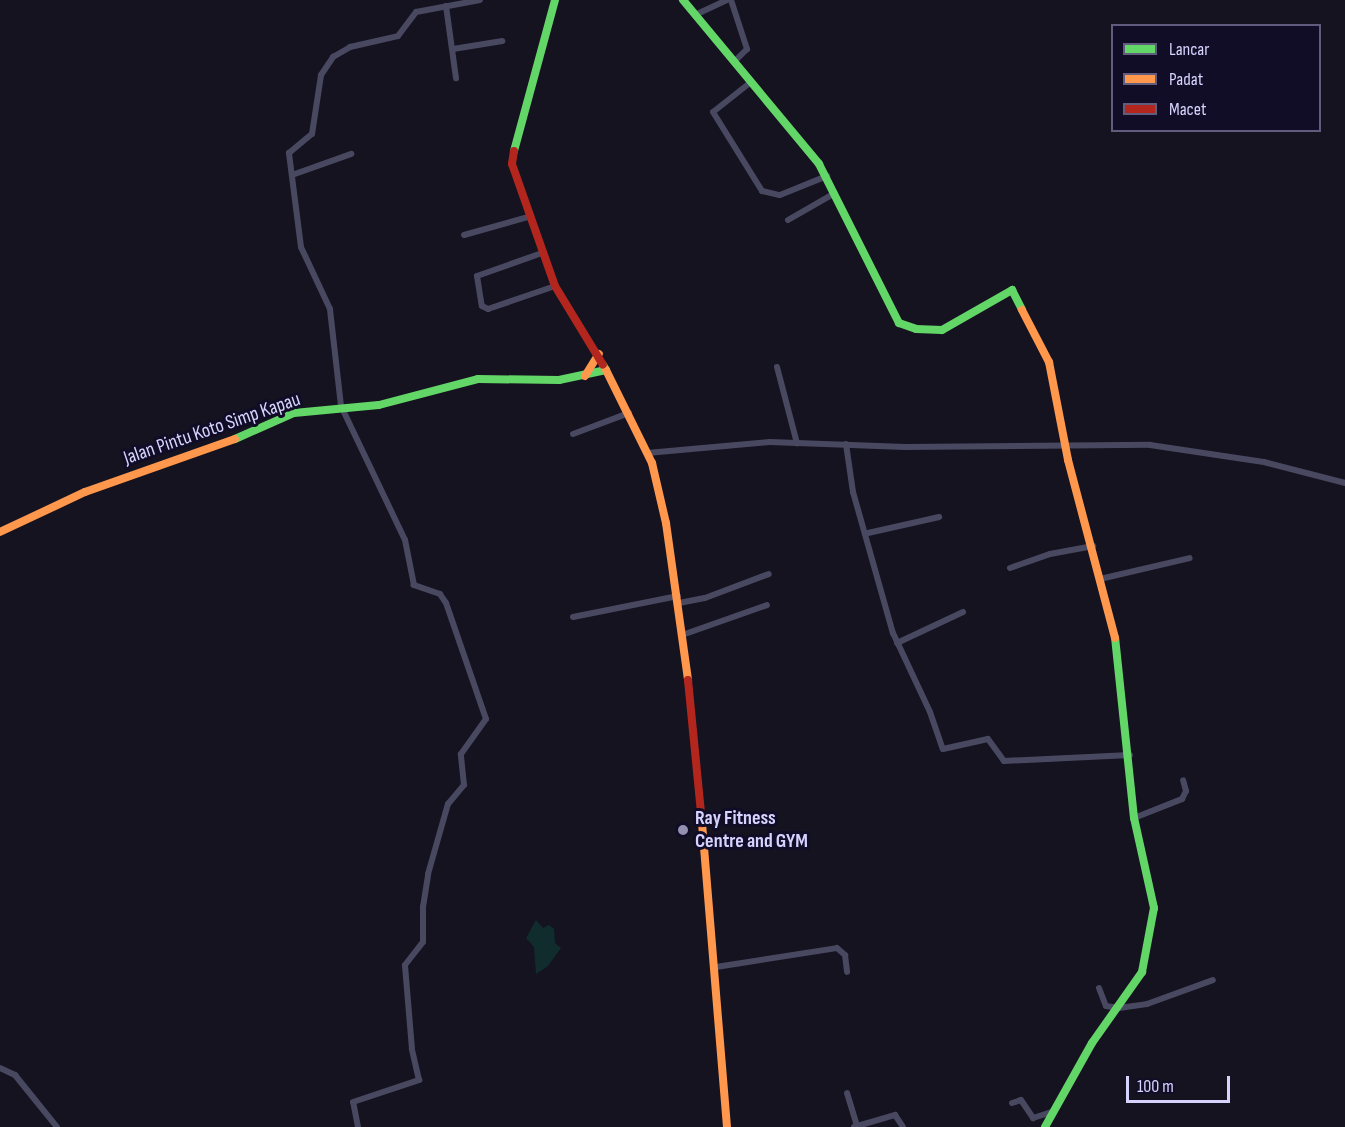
<!DOCTYPE html>
<style>
body{margin:0}
#map{position:relative;width:1345px;height:1127px;overflow:hidden;background:#151320;font-family:"Sofia Sans Condensed",sans-serif}
div>[style]{position:absolute}
[style*='--x']{left:calc(var(--x)*1px);top:calc(var(--y)*1px);width:calc(var(--w)*1px);rotate:calc(var(--a)*1deg)}
.green>*{inset:0;background:#112c2d}
.street>*{height:6px;margin:-3px;padding:0 3px;transform-origin:3px;border-radius:3px;background:#484861}
.fast>*{height:8px;margin:-4px;padding:0 4px;transform-origin:4px;border-radius:4px;background:#63d668}
.slow>*{height:8px;margin:-4px;padding:0 4px;transform-origin:4px;border-radius:4px;background:#ff974d}
.jam>*{height:8px;margin:-4px;padding:0 4px;transform-origin:4px;border-radius:4px;background:#b3261e}
.dots>*{width:16px;height:16px;translate:-50% -50%;box-sizing:border-box;border:3px solid #110d26;border-radius:50%}
span{translate:-50% -50%;white-space:nowrap;text-align:center;line-height:1.15;-webkit-text-stroke:6px #110d26;paint-order:stroke}
.street-label{font-size:20px;color:#d7d3ff}
.poi-label{font-size:20px;color:#d7d3ff;font-weight:700}
.left{translate:0 -50%;text-align:left}
.legend{position:absolute;left:1111px;top:24px;width:210px;height:108px;box-sizing:border-box;background:#110d26;border:2px solid #605c7d;margin:0;padding:8px 10px;list-style:none;font-size:18px;color:#d7d3ff}
.legend li{display:flex;align-items:center;gap:12px;height:30px}
.legend b{width:30px;border:2px solid #605c7d}
.scale{position:absolute;left:1126px;top:1076px;width:104px;height:27px;box-sizing:border-box;border:3px solid #d7d3ff;border-top:0;padding-left:8px;font-size:18px;line-height:21px;white-space:nowrap;color:#d7d3ff;-webkit-text-stroke:4px #110d26;paint-order:stroke}
</style>
<div id="map">
<div class="green">
<div style="clip-path:polygon(536px 920px,543px 928px,549px 925px,554px 929px,555px 943px,561px 948px,548px 966px,536px 974px,534px 947px,526px 938px)"></div>
</div>
<div class="street">
<div style="--x:731;--y:0;--w:52;--a:71.9"></div>
<div style="--x:747;--y:49;--w:18;--a:135"></div>
<div style="--x:446;--y:6;--w:73;--a:82.1"></div>
<div style="--x:697;--y:14;--w:33;--a:-25"></div>
<div style="--x:453;--y:49;--w:50;--a:-9.3"></div>
<div style="--x:751;--y:82;--w:48;--a:141.7"></div>
<div style="--x:713;--y:112;--w:93;--a:58.2"></div>
<div style="--x:762;--y:191;--w:18;--a:13"></div>
<div style="--x:780;--y:195;--w:51;--a:-22"></div>
<div style="--x:292;--y:175;--w:63;--a:-19.6"></div>
<div style="--x:788;--y:220;--w:54;--a:-29.9"></div>
<div style="--x:464;--y:235;--w:66;--a:-15.7"></div>
<div style="--x:542;--y:253;--w:69;--a:160.5"></div>
<div style="--x:477;--y:276;--w:30;--a:81"></div>
<div style="--x:482;--y:306;--w:7;--a:27"></div>
<div style="--x:488;--y:309;--w:71;--a:-18.9"></div>
<div style="--x:777;--y:367;--w:79;--a:75.3"></div>
<div style="--x:573;--y:434;--w:60;--a:-20.6"></div>
<div style="--x:846;--y:444;--w:49;--a:81.7"></div>
<div style="--x:853;--y:492;--w:147;--a:74.2"></div>
<div style="--x:893;--y:633;--w:87;--a:64.9"></div>
<div style="--x:930;--y:712;--w:39;--a:71"></div>
<div style="--x:943;--y:749;--w:46;--a:-12.5"></div>
<div style="--x:988;--y:739;--w:27;--a:54"></div>
<div style="--x:1004;--y:761;--w:126;--a:-2.7"></div>
<div style="--x:647;--y:453;--w:123;--a:-5.1"></div>
<div style="--x:770;--y:442;--w:135;--a:2.1"></div>
<div style="--x:905;--y:447;--w:245;--a:-0.5"></div>
<div style="--x:1150;--y:445;--w:115;--a:8.5"></div>
<div style="--x:1264;--y:462;--w:84;--a:14.5"></div>
<div style="--x:868;--y:533;--w:73;--a:-12.7"></div>
<div style="--x:1010;--y:568;--w:42;--a:-19.3"></div>
<div style="--x:1050;--y:554;--w:44;--a:-10.5"></div>
<div style="--x:1100;--y:579;--w:92;--a:-13.1"></div>
<div style="--x:679;--y:603;--w:26;--a:-11"></div>
<div style="--x:705;--y:598;--w:68;--a:-20.6"></div>
<div style="--x:573;--y:617;--w:107;--a:-11.3"></div>
<div style="--x:682;--y:635;--w:90;--a:-19.4"></div>
<div style="--x:897;--y:643;--w:73;--a:-25.2"></div>
<div style="--x:1134;--y:818;--w:52;--a:-21.6"></div>
<div style="--x:1182;--y:799;--w:9;--a:-63"></div>
<div style="--x:1186;--y:791;--w:11;--a:-105"></div>
<div style="--x:716;--y:967;--w:122;--a:-8.9"></div>
<div style="--x:837;--y:948;--w:11;--a:41"></div>
<div style="--x:845;--y:955;--w:17;--a:83"></div>
<div style="--x:1099;--y:988;--w:19;--a:69"></div>
<div style="--x:1106;--y:1006;--w:13;--a:9"></div>
<div style="--x:1119;--y:1008;--w:28;--a:-8"></div>
<div style="--x:1147;--y:1004;--w:70;--a:-20"></div>
<div style="--x:0;--y:1068;--w:17;--a:25"></div>
<div style="--x:15;--y:1075;--w:67;--a:51.1"></div>
<div style="--x:847;--y:1093;--w:34;--a:73"></div>
<div style="--x:1012;--y:1103;--w:9;--a:-18"></div>
<div style="--x:1021;--y:1100;--w:22;--a:56"></div>
<div style="--x:1033;--y:1118;--w:20;--a:-18"></div>
<div style="--x:358;--y:1127;--w:25;--a:-101"></div>
<div style="--x:353;--y:1102;--w:70;--a:-18.4"></div>
<div style="--x:419;--y:1080;--w:32;--a:-103"></div>
<div style="--x:412;--y:1049;--w:84;--a:-94.8"></div>
<div style="--x:405;--y:965;--w:29;--a:-52"></div>
<div style="--x:423;--y:942;--w:35;--a:-90"></div>
<div style="--x:423;--y:907;--w:33;--a:-81"></div>
<div style="--x:428;--y:874;--w:73;--a:-74.1"></div>
<div style="--x:448;--y:804;--w:25;--a:-50"></div>
<div style="--x:464;--y:785;--w:31;--a:-96"></div>
<div style="--x:461;--y:754;--w:43;--a:-54.5"></div>
<div style="--x:486;--y:719;--w:123;--a:-109"></div>
<div style="--x:446;--y:603;--w:11;--a:-124"></div>
<div style="--x:440;--y:594;--w:28;--a:-161"></div>
<div style="--x:414;--y:585;--w:46;--a:-101.3"></div>
<div style="--x:405;--y:540;--w:148;--a:-115.5"></div>
<div style="--x:341;--y:406;--w:98;--a:-96.5"></div>
<div style="--x:330;--y:309;--w:68;--a:-115.1"></div>
<div style="--x:301;--y:247;--w:95;--a:-97.3"></div>
<div style="--x:289;--y:153;--w:30;--a:-40"></div>
<div style="--x:312;--y:134;--w:60;--a:-81.3"></div>
<div style="--x:321;--y:75;--w:22;--a:-56"></div>
<div style="--x:333;--y:57;--w:20;--a:-30"></div>
<div style="--x:350;--y:47;--w:49;--a:-12.9"></div>
<div style="--x:398;--y:36;--w:30;--a:-53"></div>
<div style="--x:416;--y:12;--w:65;--a:-10.6"></div>
<div style="--x:854;--y:1127;--w:43;--a:-16.3"></div>
<div style="--x:895;--y:1115;--w:14;--a:56"></div>
</div>
<div class="fast">
<div style="--x:683;--y:0;--w:213;--a:50.3"></div>
<div style="--x:819;--y:164;--w:178;--a:63.3"></div>
<div style="--x:899;--y:323;--w:18;--a:19"></div>
<div style="--x:916;--y:329;--w:26;--a:2"></div>
<div style="--x:942;--y:330;--w:81;--a:-29.7"></div>
<div style="--x:1012;--y:290;--w:22;--a:63"></div>
<div style="--x:514;--y:151;--w:156;--a:-74.8"></div>
<div style="--x:235;--y:439;--w:64;--a:-23.8"></div>
<div style="--x:294;--y:413;--w:85;--a:-5.4"></div>
<div style="--x:379;--y:405;--w:102;--a:-14.7"></div>
<div style="--x:478;--y:379;--w:81;--a:0.7"></div>
<div style="--x:559;--y:380;--w:48;--a:-12"></div>
<div style="--x:606;--y:370;--w:6;--a:-121"></div>
<div style="--x:1045;--y:1127;--w:96;--a:-60.8"></div>
<div style="--x:1092;--y:1043;--w:87;--a:-54.8"></div>
<div style="--x:1142;--y:972;--w:65;--a:-79.4"></div>
<div style="--x:1154;--y:908;--w:92;--a:-102.5"></div>
<div style="--x:1134;--y:818;--w:181;--a:-96"></div>
</div>
<div class="slow">
<div style="--x:1022;--y:310;--w:59;--a:62.6"></div>
<div style="--x:1049;--y:362;--w:100;--a:79"></div>
<div style="--x:1068;--y:460;--w:184;--a:75.2"></div>
<div style="--x:606;--y:370;--w:104;--a:63.7"></div>
<div style="--x:652;--y:463;--w:62;--a:76.9"></div>
<div style="--x:666;--y:523;--w:159;--a:82"></div>
<div style="--x:585;--y:376;--w:26;--a:-58"></div>
<div style="--x:0;--y:532;--w:94;--a:-25.2"></div>
<div style="--x:85;--y:492;--w:159;--a:-19.5"></div>
<div style="--x:702;--y:823;--w:305;--a:85.3"></div>
</div>
<div class="jam">
<div style="--x:514;--y:151;--w:13;--a:99"></div>
<div style="--x:512;--y:164;--w:129;--a:70.6"></div>
<div style="--x:555;--y:286;--w:92;--a:58.7"></div>
<div style="--x:688;--y:680;--w:144;--a:84.4"></div>
</div>
<div class="dots">
<div style="left:683px;top:830px;background:#9390b1"></div>
</div>
<div class="street-label">
<span style="left:212px;top:429px;rotate:-19deg">Jalan Pintu Koto Simp Kapau</span>
</div>
<div class="poi-label">
<span class="left" style="left:695px;top:830px">Ray Fitness<br>Centre and GYM</span>
</div>
<ul class="legend">
<li><b style="height:8px;background:#63d668"></b>Lancar</li>
<li><b style="height:8px;background:#ff974d"></b>Padat</li>
<li><b style="height:8px;background:#b3261e"></b>Macet</li>
</ul>
<div class="scale">100 m</div>
</div>
